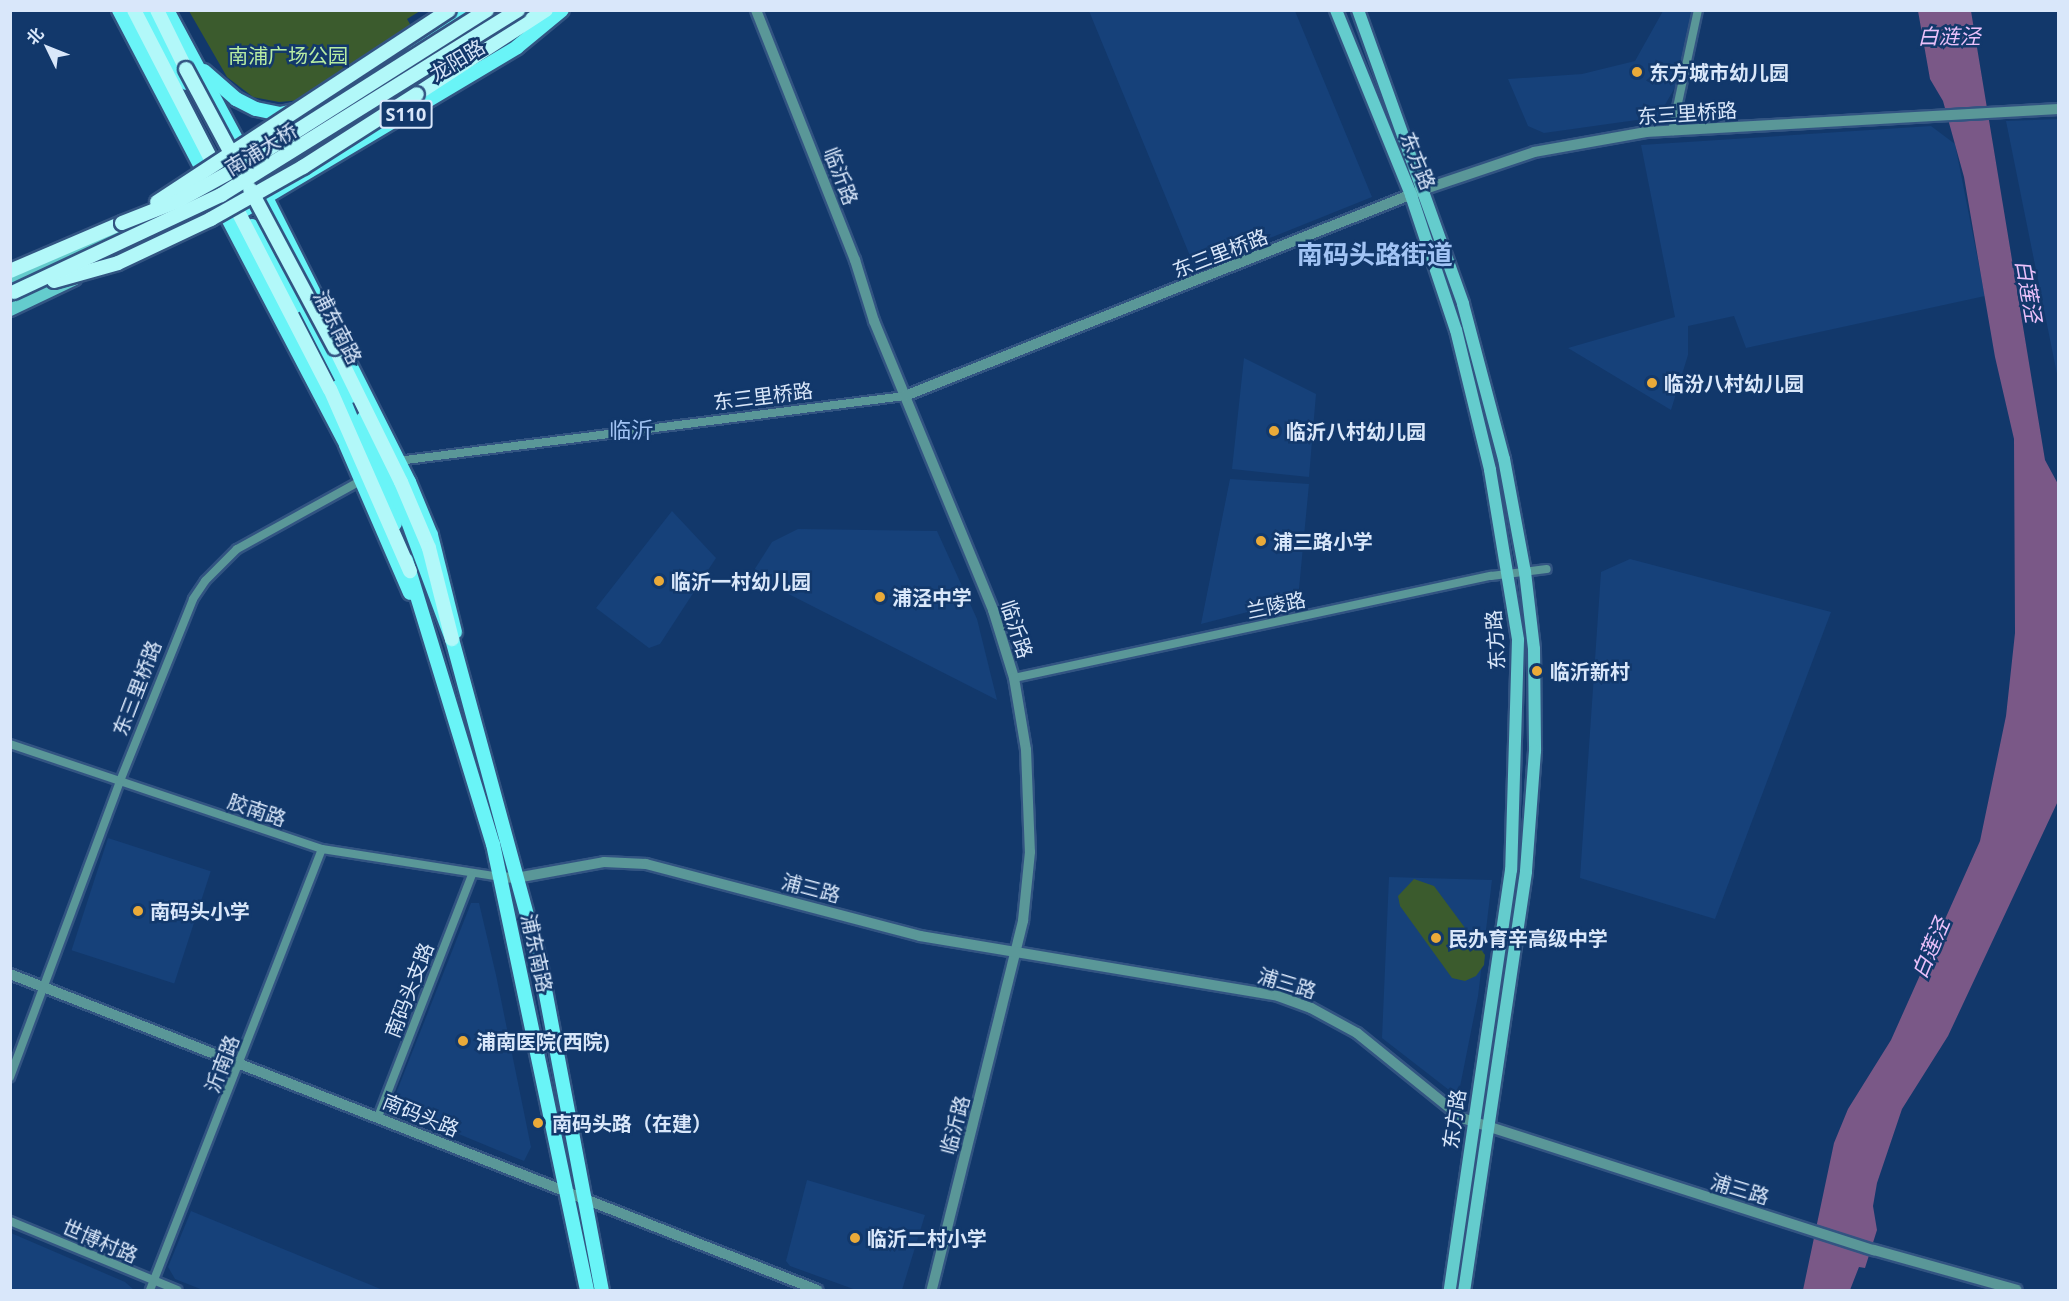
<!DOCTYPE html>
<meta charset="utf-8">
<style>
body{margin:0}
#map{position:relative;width:2069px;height:1301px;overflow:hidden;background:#12386b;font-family:"Open Sans","Noto Sans SC",sans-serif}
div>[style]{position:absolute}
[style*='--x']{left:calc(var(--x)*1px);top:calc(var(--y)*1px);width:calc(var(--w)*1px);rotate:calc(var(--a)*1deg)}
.built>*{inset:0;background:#16417a;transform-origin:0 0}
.green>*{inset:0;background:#3b5b2d}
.water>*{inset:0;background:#7a5887}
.roads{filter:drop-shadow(2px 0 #325482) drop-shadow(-2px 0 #325482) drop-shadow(0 2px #325482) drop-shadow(0 -2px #325482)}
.minor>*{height:8px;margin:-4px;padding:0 4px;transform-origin:4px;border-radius:4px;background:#5a9798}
.tertiary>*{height:10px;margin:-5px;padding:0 5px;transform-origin:5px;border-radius:5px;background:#5a9798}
.secondary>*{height:12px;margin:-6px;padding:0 6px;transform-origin:6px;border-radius:6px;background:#64cccd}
.primary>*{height:14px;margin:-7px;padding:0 7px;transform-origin:7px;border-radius:7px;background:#69f4f7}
.trunk>*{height:14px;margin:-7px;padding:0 7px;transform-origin:7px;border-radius:7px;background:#b2f8f9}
.bridges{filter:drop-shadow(2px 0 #325482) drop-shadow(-2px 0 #325482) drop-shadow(0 2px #325482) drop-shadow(0 -2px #325482)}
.trunk-bridge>*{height:14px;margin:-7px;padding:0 7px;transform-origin:7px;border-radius:7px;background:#b2f8f9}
.dots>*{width:16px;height:16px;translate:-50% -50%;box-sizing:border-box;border:3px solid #12386b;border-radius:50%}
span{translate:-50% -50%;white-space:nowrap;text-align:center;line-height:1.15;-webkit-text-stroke:5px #12386b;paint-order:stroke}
.shield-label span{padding:2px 4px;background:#12386b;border:2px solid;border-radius:4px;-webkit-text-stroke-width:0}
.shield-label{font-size:18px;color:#d9e7fa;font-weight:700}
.park-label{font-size:20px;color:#b7eca2}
.street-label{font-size:20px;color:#d9e7fa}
.poi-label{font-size:20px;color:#d9e7fa;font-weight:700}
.left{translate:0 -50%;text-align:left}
.water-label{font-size:21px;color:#ebc1fa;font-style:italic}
.quarter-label{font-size:22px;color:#a1c3f4}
.district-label{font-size:26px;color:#a1c3f4;font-weight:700}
.frame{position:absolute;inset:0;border:12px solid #d9e7fa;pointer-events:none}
.north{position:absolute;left:18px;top:18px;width:60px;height:60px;-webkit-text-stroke:4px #12386b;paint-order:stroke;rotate:313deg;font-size:16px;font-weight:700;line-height:24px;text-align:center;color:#d9e7fa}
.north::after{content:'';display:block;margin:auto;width:21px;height:27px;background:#d9e7fa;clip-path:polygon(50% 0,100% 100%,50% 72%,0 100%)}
</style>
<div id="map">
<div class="built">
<div style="clip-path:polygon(1089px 11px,1295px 11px,1372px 197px,1195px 268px)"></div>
<div style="clip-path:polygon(1663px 11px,1703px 11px,1685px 70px,1658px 117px,1544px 133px,1528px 126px,1508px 79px,1582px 74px,1635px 61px)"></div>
<div style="clip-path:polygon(2058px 119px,2058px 379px,2006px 121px)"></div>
<div style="clip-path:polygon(1931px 126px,1955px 144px,1985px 296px,1746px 348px,1734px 316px,1688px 326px,1688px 355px,1671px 410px,1568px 348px,1675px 317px,1641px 145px)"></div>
<div style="clip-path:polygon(1244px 358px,1316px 394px,1309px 477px,1232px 469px)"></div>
<div style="clip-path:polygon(1230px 479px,1309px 484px,1298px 599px,1201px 624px)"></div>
<div style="clip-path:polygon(672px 511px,716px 558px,660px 644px,649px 648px,596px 608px)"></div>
<div style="clip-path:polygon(798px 529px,937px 531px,977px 619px,997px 700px,751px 575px,772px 542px)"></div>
<div style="clip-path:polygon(1630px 559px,1831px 612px,1715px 919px,1580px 878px,1601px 572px)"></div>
<div style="left:108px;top:838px;width:108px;height:118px;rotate:18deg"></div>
<div style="clip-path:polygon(1389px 877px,1492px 880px,1478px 996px,1458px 1097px,1382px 1038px)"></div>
<div style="clip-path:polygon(471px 903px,479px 903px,496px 975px,531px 1147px,524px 1161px,391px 1106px)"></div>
<div style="clip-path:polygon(807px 1180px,925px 1215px,902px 1290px,856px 1290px,790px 1266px,786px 1261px)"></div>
<div style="clip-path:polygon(191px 1211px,383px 1290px,203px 1290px,175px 1279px,168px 1267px)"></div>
<div style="clip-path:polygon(11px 1233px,125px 1282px,134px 1290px,11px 1290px)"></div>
</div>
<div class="green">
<div style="clip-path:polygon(189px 11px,420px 11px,407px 19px,413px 29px,302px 100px,279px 102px,253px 97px,227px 77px)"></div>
<div style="clip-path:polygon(1414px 879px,1434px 886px,1485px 955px,1484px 965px,1476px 976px,1465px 981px,1452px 978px,1400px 906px,1398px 896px)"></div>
</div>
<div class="water">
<div style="clip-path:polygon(1918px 11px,1971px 11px,2045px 460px,2058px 484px,2058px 801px,1948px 1036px,1902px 1109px,1877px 1183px,1873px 1206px,1877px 1230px,1865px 1268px,1859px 1267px,1850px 1290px,1803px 1290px,1834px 1143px,1848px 1109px,1891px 1040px,1980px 841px,2006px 716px,2015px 633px,2014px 439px,1995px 357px,1964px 177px,1943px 101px,1930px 79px)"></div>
</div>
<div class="roads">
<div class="minor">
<div style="--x:1672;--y:131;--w:124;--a:-77.9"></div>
<div style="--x:398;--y:461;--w:511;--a:-7.31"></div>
<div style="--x:1014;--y:678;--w:488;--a:-12.1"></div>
<div style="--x:1491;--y:576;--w:56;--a:-7.1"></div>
<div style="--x:10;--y:744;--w:329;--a:18.6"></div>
<div style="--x:322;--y:849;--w:180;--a:8.9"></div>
<div style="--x:10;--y:1077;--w:316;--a:-69.6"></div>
<div style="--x:120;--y:781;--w:196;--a:-68.1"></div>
<div style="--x:193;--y:599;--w:22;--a:-56"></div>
<div style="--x:205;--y:581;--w:45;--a:-45"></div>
<div style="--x:237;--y:549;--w:143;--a:-28.9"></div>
<div style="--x:378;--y:1117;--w:260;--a:-68.8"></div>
<div style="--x:10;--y:1221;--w:181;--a:22.4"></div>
<div style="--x:150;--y:1290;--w:473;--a:-68.7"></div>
</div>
<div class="tertiary">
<div style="--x:756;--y:10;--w:269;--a:68.4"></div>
<div style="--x:855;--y:260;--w:64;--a:72.7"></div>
<div style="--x:874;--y:321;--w:313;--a:67.6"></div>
<div style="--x:993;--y:610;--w:71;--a:72.8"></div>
<div style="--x:1014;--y:678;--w:73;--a:80.5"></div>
<div style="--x:1026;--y:750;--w:102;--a:87.8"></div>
<div style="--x:1030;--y:852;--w:69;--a:95.8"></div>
<div style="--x:1023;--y:921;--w:380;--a:103.9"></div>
<div style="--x:905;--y:396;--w:557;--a:-21.72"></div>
<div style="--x:1422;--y:190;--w:118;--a:-18.7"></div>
<div style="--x:1534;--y:152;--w:114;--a:-10.1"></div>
<div style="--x:1646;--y:132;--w:413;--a:-3.2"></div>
<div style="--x:500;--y:877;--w:16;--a:4"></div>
<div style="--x:516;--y:878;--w:89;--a:-10.3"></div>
<div style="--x:604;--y:862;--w:42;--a:2.7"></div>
<div style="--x:646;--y:864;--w:283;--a:14.7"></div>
<div style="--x:920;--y:936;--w:363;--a:9.5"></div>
<div style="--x:1278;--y:996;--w:35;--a:20"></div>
<div style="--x:1311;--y:1008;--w:52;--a:28.5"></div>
<div style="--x:1357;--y:1033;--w:135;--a:39"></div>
<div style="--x:1462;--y:1118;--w:433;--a:17.8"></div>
<div style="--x:1874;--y:1250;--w:148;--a:15.6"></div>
<div style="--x:10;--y:974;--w:867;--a:21.38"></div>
</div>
<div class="secondary">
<div style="--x:1336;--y:10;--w:200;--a:67.9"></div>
<div style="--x:1411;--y:195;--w:142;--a:71.6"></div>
<div style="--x:1456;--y:330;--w:144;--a:76.3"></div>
<div style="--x:1490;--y:470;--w:172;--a:80.6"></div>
<div style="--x:1518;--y:640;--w:230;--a:91.7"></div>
<div style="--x:1511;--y:870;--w:424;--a:98.3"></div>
<div style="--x:1358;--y:10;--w:312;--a:70.3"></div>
<div style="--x:1463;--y:304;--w:160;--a:75.2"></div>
<div style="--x:1504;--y:459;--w:115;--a:79.5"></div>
<div style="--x:1525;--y:572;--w:78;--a:83.3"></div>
<div style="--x:1534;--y:649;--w:102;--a:89.4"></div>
<div style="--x:1535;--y:751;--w:121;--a:94.3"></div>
<div style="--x:1526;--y:872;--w:423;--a:98.4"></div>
<div style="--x:92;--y:269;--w:40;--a:-39"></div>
<div style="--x:10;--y:282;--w:125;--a:-23.1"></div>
<div style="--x:10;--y:310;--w:72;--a:-25.5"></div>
</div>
<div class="primary">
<div style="--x:119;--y:10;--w:491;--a:62.4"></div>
<div style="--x:346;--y:445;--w:161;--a:66.6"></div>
<div style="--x:148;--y:10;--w:82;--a:62.5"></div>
<div style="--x:167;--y:10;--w:154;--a:61.8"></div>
<div style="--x:240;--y:146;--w:376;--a:63.3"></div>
<div style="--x:409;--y:482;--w:57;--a:67.5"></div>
<div style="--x:431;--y:535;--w:100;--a:76.1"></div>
<div style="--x:411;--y:42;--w:61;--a:-31.6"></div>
<div style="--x:204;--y:71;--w:43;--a:41.2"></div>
<div style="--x:236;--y:99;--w:22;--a:27"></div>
<div style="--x:256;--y:109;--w:25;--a:12"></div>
<div style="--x:280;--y:114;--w:14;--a:-12"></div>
<div style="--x:244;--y:210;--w:318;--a:-30.8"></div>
<div style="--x:517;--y:47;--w:58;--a:-39.4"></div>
<div style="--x:252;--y:226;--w:91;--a:61.2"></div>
<div style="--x:297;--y:291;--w:118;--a:62.8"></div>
<div style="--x:338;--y:387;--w:148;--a:67.4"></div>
<div style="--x:363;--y:419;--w:106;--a:66.1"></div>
<div style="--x:406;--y:516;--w:131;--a:69.5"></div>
<div style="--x:452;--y:639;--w:336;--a:74.8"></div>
<div style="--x:540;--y:963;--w:333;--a:79.3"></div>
<div style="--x:406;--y:560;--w:297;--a:73"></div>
<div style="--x:493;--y:844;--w:456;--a:78.1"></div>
</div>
<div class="trunk">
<div style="--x:134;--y:10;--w:427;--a:62.7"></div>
<div style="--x:330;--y:389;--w:199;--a:66.3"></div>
<div style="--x:157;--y:10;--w:66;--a:63.8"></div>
<div style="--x:417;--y:94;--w:154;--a:-33.1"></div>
<div style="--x:10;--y:271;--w:122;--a:-23.2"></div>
<div style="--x:335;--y:348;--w:149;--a:63.8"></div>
<div style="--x:401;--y:482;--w:72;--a:67"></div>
<div style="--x:429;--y:548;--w:94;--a:75.8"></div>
</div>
</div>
<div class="bridges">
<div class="trunk-bridge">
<div style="--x:186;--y:69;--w:108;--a:61.8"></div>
<div style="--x:250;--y:189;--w:180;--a:61.9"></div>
<div style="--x:157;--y:202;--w:349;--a:-33.3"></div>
<div style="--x:122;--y:223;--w:60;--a:-21.4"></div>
<div style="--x:178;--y:201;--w:74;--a:-29"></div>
<div style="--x:243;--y:165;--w:289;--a:-32.4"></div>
<div style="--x:54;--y:281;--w:66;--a:-15.7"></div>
<div style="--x:118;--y:263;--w:103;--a:-25.3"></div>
<div style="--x:211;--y:219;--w:106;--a:-29.5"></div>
<div style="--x:303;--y:167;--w:135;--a:-32.6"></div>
<div style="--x:14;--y:292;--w:229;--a:-25.1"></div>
<div style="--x:221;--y:195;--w:350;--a:-31.9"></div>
</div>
</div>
<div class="dots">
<div style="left:1637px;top:72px;background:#eaaa39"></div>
<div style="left:1652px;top:383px;background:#eaaa39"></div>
<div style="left:1274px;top:431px;background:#eaaa39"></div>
<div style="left:1261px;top:541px;background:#eaaa39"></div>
<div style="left:659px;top:581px;background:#eaaa39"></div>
<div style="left:880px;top:597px;background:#eaaa39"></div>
<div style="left:1537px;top:671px;background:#eaaa39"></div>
<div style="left:138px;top:911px;background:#eaaa39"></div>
<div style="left:1436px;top:938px;background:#eaaa39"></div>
<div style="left:463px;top:1041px;background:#eaaa39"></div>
<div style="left:538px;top:1123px;background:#eaaa39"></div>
<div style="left:855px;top:1238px;background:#eaaa39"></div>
</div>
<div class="shield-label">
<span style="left:406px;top:114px">S110</span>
</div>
<div class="park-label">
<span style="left:288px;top:55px">南浦广场公园</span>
</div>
<div class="street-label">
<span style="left:457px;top:60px;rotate:-31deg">龙阳路</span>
<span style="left:1687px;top:113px;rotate:-4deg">东三里桥路</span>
<span style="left:261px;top:149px;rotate:-31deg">南浦大桥</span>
<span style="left:1418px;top:161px;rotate:68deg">东方路</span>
<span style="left:841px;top:176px;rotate:69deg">临沂路</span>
<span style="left:1220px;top:253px;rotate:-21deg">东三里桥路</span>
<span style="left:338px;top:327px;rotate:63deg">浦东南路</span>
<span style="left:763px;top:396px;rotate:-7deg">东三里桥路</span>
<span style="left:1276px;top:605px;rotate:-12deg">兰陵路</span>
<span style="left:1017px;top:629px;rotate:72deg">临沂路</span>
<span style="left:1495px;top:640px;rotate:-94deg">东方路</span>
<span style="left:137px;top:688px;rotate:-69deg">东三里桥路</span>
<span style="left:257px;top:810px;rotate:19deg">胶南路</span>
<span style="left:811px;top:888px;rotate:15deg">浦三路</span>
<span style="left:537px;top:953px;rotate:78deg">浦东南路</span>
<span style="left:1287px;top:983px;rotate:17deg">浦三路</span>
<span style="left:409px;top:990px;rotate:-69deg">南码头支路</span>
<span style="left:222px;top:1064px;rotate:-69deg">沂南路</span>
<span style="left:421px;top:1115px;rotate:22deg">南码头路</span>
<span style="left:1454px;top:1119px;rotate:-82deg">东方路</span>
<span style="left:955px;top:1125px;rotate:-75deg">临沂路</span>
<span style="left:1740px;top:1189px;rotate:17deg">浦三路</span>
<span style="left:100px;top:1241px;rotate:23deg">世博村路</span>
</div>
<div class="poi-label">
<span class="left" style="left:1649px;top:72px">东方城市幼儿园</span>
<span class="left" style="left:1664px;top:383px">临汾八村幼儿园</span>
<span class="left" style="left:1286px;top:431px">临沂八村幼儿园</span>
<span class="left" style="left:1273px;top:541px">浦三路小学</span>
<span class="left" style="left:671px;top:581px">临沂一村幼儿园</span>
<span class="left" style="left:892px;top:597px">浦泾中学</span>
<span class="left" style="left:1550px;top:671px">临沂新村</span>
<span class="left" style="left:150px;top:911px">南码头小学</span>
<span class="left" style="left:1448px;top:938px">民办育辛高级中学</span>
<span class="left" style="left:476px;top:1041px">浦南医院(西院)</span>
<span class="left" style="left:552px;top:1123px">南码头路（在建）</span>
<span class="left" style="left:867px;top:1238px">临沂二村小学</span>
</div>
<div class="water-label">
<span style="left:1949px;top:36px">白涟泾</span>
<span style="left:2029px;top:291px;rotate:80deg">白莲泾</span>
<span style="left:1930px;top:948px;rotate:-67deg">白莲泾</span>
</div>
<div class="quarter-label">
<span style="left:631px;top:430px">临沂</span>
</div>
<div class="district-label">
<span style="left:1375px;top:255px">南码头路街道</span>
</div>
<div class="frame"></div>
<div class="north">北</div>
</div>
